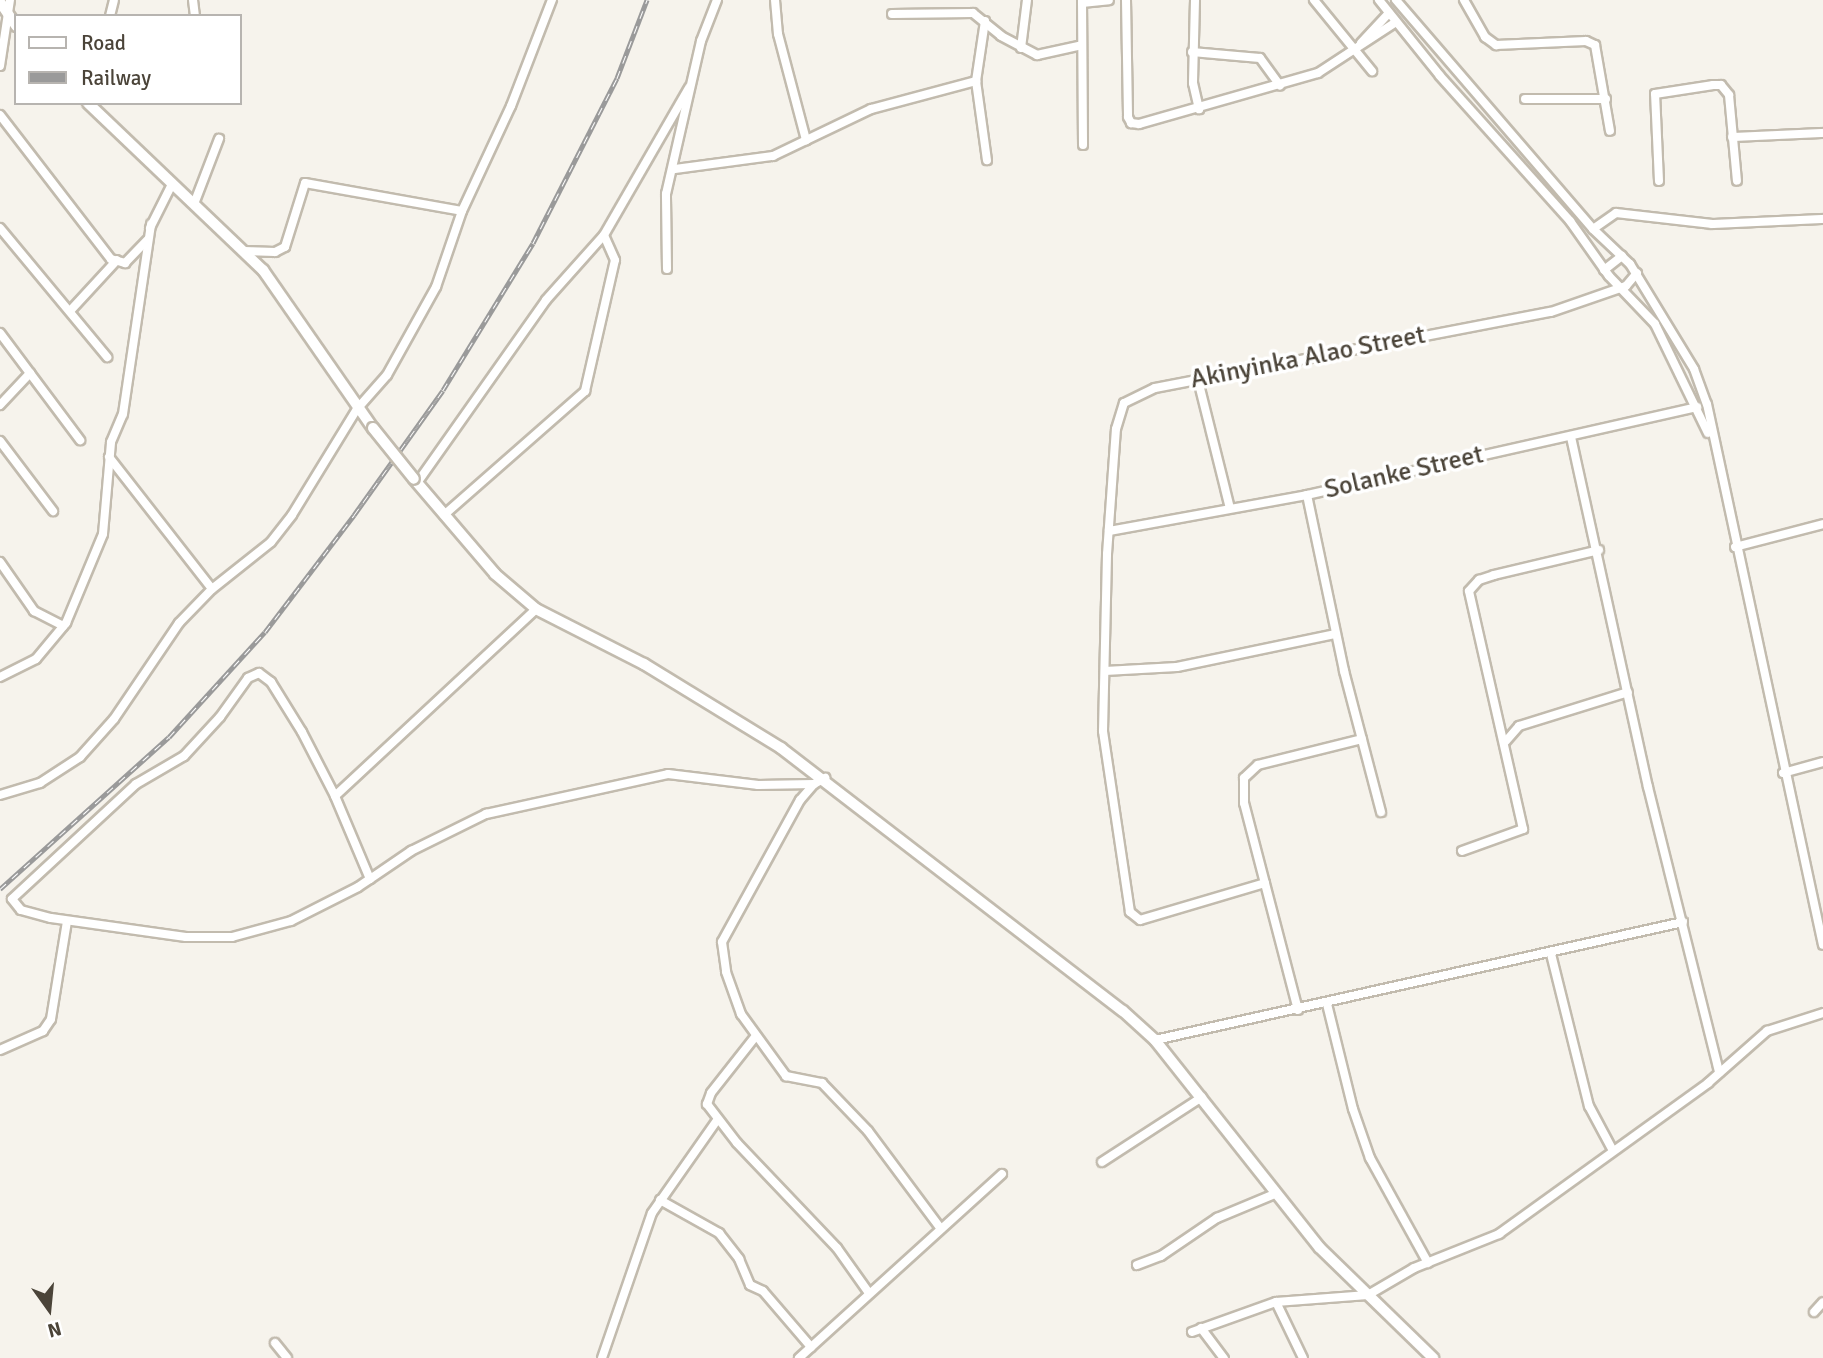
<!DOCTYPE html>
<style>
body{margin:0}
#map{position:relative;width:1823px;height:1358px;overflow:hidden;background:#f6f3ec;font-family:Signika,sans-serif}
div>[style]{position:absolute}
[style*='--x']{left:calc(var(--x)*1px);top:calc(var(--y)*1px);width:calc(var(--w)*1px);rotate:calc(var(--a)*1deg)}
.roads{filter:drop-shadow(2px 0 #c2bbae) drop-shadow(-2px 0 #c2bbae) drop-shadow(0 2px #c2bbae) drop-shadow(0 -2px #c2bbae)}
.minor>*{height:8px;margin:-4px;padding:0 4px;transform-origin:4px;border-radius:4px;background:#fff}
.tertiary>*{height:10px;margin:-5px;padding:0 5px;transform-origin:5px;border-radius:5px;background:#fff}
.rail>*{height:5px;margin-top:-2.5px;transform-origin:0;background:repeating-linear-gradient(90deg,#fff 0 8px,#9a9a9a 0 16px);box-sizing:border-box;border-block:2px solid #9a9a9a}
.bridges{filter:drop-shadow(2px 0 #c2bbae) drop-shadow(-2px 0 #c2bbae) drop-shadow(0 2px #c2bbae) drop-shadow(0 -2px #c2bbae)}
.tertiary-bridge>*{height:10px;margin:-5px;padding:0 5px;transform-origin:5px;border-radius:5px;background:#fff}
span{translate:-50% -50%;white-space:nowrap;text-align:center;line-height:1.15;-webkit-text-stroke:7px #fff;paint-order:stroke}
.street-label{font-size:26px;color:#4b4439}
.legend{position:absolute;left:14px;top:14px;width:228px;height:91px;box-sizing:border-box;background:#fff;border:2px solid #b7b4b0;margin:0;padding:9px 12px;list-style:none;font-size:21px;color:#4b4439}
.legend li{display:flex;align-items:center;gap:14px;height:35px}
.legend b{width:35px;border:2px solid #b7b4b0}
.north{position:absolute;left:14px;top:1274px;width:70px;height:70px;-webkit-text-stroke:5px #fff;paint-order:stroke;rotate:165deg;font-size:19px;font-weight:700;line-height:28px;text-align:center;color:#4b4439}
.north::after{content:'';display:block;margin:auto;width:24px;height:32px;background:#4b4439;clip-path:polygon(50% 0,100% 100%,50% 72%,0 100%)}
</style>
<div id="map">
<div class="roads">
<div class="minor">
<div style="--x:193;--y:0;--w:16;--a:83"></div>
<div style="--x:775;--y:0;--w:34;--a:85"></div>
<div style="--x:778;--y:34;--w:110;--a:75.2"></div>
<div style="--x:1082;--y:0;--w:145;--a:89.6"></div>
<div style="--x:1126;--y:0;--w:117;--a:89"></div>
<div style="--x:1128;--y:117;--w:7;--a:63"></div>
<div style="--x:1131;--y:123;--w:8;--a:7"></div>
<div style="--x:1139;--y:124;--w:186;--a:-15.9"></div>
<div style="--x:1318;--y:73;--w:93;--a:-33.2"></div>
<div style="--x:1195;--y:0;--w:83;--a:91.4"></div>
<div style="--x:1193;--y:83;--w:27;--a:77"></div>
<div style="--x:1314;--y:0;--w:92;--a:50.8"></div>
<div style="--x:1379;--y:0;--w:97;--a:51.2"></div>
<div style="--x:1440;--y:76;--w:195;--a:48.1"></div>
<div style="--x:1570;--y:221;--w:67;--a:54.7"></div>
<div style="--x:1609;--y:276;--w:66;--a:46.2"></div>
<div style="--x:1655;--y:324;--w:121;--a:64.1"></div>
<div style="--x:1396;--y:0;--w:302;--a:49.3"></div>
<div style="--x:1593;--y:229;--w:51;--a:43.4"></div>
<div style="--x:1630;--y:264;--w:123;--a:58.6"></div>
<div style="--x:1694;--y:369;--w:37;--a:70"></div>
<div style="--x:1707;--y:404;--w:553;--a:77.9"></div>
<div style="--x:1464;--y:0;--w:43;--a:60.4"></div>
<div style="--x:1485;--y:37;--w:14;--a:36"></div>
<div style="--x:1496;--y:45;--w:90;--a:-2.5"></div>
<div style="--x:1586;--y:41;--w:10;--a:24"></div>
<div style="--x:1595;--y:45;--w:87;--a:80.1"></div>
<div style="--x:1082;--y:3;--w:27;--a:-6"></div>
<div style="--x:892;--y:14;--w:81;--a:-0.7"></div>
<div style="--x:973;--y:13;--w:36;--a:39"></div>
<div style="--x:1001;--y:36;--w:41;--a:27.8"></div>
<div style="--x:1037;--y:55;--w:46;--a:-12.5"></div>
<div style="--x:110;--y:16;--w:16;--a:-76"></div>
<div style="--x:985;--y:21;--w:61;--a:98.5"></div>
<div style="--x:976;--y:81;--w:80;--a:82.1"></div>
<div style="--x:1361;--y:43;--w:41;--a:-47"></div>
<div style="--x:1021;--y:48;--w:48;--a:-82.9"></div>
<div style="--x:1192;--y:52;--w:68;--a:5"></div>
<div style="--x:1260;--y:58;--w:34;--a:54"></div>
<div style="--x:0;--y:66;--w:67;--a:-81.4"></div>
<div style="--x:1525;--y:99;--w:81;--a:0"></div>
<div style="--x:0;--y:115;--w:182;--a:52.4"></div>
<div style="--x:111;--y:259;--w:15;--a:16"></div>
<div style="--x:125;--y:263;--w:32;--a:-46"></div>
<div style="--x:1732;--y:137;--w:91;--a:-2.5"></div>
<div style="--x:675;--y:169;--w:99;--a:-7.6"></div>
<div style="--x:773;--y:156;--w:109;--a:-25.6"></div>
<div style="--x:871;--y:109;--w:109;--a:-14.9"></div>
<div style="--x:1659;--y:181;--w:87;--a:-92.6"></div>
<div style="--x:1655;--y:94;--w:59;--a:-8.8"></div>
<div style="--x:1713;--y:85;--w:8;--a:0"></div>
<div style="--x:1721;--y:85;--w:13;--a:51"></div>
<div style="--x:1729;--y:95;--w:86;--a:84.7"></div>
<div style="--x:194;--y:204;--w:70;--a:-69"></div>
<div style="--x:0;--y:228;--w:168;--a:50.3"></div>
<div style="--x:150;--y:228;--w:49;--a:-63.4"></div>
<div style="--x:1593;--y:229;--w:28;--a:-35"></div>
<div style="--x:1616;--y:213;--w:97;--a:6.5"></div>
<div style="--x:1712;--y:224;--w:111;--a:-2.6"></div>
<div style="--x:244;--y:251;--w:31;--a:2"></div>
<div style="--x:275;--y:252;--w:11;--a:-27"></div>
<div style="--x:285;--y:247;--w:67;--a:-72.6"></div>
<div style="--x:305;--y:183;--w:159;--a:10.1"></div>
<div style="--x:667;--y:269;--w:75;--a:-90.8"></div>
<div style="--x:666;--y:194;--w:157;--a:-77.1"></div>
<div style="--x:701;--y:41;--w:44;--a:-68.7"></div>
<div style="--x:1604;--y:270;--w:23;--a:-38"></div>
<div style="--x:70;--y:311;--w:69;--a:-47.3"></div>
<div style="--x:0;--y:333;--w:134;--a:53.2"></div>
<div style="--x:1198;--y:380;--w:132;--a:76"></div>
<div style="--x:0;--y:405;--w:44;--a:-46.8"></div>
<div style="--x:1571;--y:437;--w:358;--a:77.6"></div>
<div style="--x:1648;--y:787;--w:294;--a:76"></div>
<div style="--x:0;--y:441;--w:88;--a:52.9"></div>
<div style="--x:109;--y:457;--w:167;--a:52"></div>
<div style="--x:417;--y:483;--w:224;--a:-54.8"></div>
<div style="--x:546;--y:300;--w:87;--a:-48.3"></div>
<div style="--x:1307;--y:495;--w:180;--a:78.1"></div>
<div style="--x:1344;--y:671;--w:146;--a:75.3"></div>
<div style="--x:444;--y:515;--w:188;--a:-41.3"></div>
<div style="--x:585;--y:391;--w:134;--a:-77.1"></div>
<div style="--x:615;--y:260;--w:27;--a:-114"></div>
<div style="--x:604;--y:235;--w:170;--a:-60"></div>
<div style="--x:1109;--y:531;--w:201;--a:-10.3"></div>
<div style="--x:1307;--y:495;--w:400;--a:-12.7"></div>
<div style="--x:1735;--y:547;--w:91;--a:-14.6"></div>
<div style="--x:0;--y:562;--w:60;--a:55.2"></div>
<div style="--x:34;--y:611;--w:33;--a:27"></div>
<div style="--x:1105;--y:671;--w:72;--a:-3.2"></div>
<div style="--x:1177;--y:667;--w:161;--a:-11.8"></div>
<div style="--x:0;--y:677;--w:40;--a:-26.6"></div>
<div style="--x:36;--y:659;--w:47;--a:-50.2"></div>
<div style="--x:66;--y:623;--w:96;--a:-67.4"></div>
<div style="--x:103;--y:534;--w:92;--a:-85"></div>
<div style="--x:111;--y:442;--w:30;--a:-67"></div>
<div style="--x:123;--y:414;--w:192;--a:-81.6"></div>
<div style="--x:1506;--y:741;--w:20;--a:-49"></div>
<div style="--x:1519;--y:726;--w:114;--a:-17.3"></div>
<div style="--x:1783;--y:773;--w:41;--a:-15.4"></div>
<div style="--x:814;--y:784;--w:21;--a:131"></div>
<div style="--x:800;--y:800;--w:162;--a:118.8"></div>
<div style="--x:722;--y:942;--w:30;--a:82"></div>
<div style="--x:726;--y:972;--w:45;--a:70.3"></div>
<div style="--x:741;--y:1014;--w:77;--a:54"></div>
<div style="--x:786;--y:1076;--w:37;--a:11"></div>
<div style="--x:822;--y:1083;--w:66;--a:46.2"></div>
<div style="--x:868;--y:1131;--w:122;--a:53.3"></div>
<div style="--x:0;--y:795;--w:42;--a:-16.7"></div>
<div style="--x:40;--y:783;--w:48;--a:-33"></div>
<div style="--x:80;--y:757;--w:51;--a:-48.2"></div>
<div style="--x:114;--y:719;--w:116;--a:-55.9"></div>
<div style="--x:179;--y:623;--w:47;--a:-45.9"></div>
<div style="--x:212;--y:589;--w:75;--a:-38.5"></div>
<div style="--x:271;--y:542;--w:34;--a:-52"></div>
<div style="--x:292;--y:515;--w:124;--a:-58.5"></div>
<div style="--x:357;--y:409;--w:45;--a:-48.6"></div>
<div style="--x:387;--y:375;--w:101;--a:-60.9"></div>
<div style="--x:436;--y:287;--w:80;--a:-71.1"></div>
<div style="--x:462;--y:211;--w:116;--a:-65"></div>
<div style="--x:511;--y:106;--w:114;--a:-68.9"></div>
<div style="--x:335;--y:796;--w:275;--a:-42.9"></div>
<div style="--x:1462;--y:851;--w:65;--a:-19.8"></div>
<div style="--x:1523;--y:829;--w:244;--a:-102.8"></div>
<div style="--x:1469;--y:591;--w:15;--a:-48"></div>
<div style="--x:1479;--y:580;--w:16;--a:-18"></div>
<div style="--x:1494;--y:575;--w:108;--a:-13.4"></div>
<div style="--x:370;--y:879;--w:90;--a:-112.9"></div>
<div style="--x:335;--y:796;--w:72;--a:-117.3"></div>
<div style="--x:302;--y:732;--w:59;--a:-121.8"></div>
<div style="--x:271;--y:682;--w:15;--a:-143"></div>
<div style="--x:259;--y:673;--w:12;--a:156"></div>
<div style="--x:248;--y:678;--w:48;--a:125.7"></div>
<div style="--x:220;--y:717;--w:53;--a:132.7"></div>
<div style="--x:184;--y:756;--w:56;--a:149.7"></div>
<div style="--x:136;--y:784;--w:169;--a:137.2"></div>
<div style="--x:12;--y:899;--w:14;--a:51"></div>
<div style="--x:21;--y:910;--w:31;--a:15"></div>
<div style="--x:51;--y:918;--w:136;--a:8"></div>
<div style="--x:186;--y:937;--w:46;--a:0"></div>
<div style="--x:232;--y:937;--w:61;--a:-15.2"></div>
<div style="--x:291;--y:921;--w:75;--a:-26.9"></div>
<div style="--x:358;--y:887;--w:14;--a:-34"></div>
<div style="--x:370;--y:879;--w:50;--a:-34.3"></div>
<div style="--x:411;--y:851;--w:84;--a:-26.3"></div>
<div style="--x:486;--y:814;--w:186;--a:-12.4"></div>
<div style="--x:668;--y:774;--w:91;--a:7"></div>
<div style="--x:758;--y:785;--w:56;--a:-1"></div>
<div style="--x:814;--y:784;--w:13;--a:-29"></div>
<div style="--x:1265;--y:883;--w:130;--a:163.5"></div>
<div style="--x:1140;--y:920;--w:13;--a:-141"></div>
<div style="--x:1130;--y:912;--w:183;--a:-98.5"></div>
<div style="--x:1103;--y:731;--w:177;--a:-88.7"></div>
<div style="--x:1107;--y:554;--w:125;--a:-85.9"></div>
<div style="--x:1116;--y:429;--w:27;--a:-73"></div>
<div style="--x:1124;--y:403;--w:34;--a:-26"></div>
<div style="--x:1155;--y:388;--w:403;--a:-10.9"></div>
<div style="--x:1551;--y:312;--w:79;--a:-19.1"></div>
<div style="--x:1626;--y:286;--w:17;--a:-50"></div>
<div style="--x:1551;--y:954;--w:157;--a:76"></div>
<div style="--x:1589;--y:1106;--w:51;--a:61.9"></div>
<div style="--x:1327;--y:1004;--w:108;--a:76.1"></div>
<div style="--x:1353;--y:1109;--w:52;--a:70.9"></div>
<div style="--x:1370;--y:1158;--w:120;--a:61.1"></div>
<div style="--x:1298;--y:1010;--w:214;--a:-104.6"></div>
<div style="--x:1244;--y:803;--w:25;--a:-90"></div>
<div style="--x:1244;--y:778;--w:19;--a:-43"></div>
<div style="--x:1258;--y:765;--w:107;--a:-14"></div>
<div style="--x:755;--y:1037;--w:71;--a:128.2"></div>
<div style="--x:711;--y:1093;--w:12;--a:110"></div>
<div style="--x:707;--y:1104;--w:49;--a:52.4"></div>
<div style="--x:737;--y:1143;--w:145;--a:46.4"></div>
<div style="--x:837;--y:1248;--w:55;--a:54.6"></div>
<div style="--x:1155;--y:1040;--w:541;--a:-12.6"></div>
<div style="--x:0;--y:1050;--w:47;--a:-23.8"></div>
<div style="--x:43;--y:1031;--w:14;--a:-56"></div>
<div style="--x:51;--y:1019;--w:99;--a:-80.7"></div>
<div style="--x:1102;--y:1162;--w:119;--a:-33"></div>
<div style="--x:660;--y:1200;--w:68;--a:29.2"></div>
<div style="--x:719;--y:1233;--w:33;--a:52"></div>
<div style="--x:739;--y:1259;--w:28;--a:67"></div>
<div style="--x:750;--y:1285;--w:14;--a:25"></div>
<div style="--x:763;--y:1291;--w:74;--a:49.4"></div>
<div style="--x:1137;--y:1265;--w:26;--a:-21"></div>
<div style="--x:1161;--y:1256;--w:68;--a:-34.2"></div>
<div style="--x:1217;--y:1218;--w:65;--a:-22.6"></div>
<div style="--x:1276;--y:1302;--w:62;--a:64.3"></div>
<div style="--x:1814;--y:1312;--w:13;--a:-48"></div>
<div style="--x:1201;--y:1328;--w:38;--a:53"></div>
<div style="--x:1192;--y:1332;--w:89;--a:-19.7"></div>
<div style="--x:1276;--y:1302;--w:92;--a:-4.4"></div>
<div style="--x:1368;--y:1295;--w:53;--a:-30.4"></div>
<div style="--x:1414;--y:1268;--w:92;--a:-21.8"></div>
<div style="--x:1499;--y:1234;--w:258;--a:-35.8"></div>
<div style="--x:1708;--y:1083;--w:79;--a:-41.4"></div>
<div style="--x:1767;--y:1031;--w:59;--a:-17.8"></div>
<div style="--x:275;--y:1343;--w:19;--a:51"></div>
<div style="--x:602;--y:1358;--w:153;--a:-71"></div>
<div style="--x:652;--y:1213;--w:113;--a:-55"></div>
<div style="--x:799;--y:1358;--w:274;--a:-42.2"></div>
</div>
<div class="tertiary">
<div style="--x:0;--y:2;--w:29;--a:56"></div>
<div style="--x:88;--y:103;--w:242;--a:43.7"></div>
<div style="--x:263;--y:270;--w:193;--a:55.2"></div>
<div style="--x:414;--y:479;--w:125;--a:49.5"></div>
<div style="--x:495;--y:574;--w:54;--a:40.5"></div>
<div style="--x:536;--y:609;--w:121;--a:27"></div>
<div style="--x:644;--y:664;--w:161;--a:31.5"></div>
<div style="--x:781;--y:748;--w:431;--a:37.6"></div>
<div style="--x:1123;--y:1011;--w:43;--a:42.2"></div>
<div style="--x:1155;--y:1040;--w:265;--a:51.6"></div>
<div style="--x:1320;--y:1248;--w:158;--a:44.2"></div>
</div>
</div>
<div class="rail">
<div style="--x:0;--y:889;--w:227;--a:-42"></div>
<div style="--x:169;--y:737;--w:142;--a:-47.6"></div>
<div style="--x:265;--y:632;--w:147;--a:-52.7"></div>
<div style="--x:354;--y:515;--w:153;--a:-54.5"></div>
<div style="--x:443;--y:390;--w:172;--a:-58.5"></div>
<div style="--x:533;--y:243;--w:185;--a:-63"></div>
<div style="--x:617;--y:78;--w:84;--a:-69"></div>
</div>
<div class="bridges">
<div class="tertiary-bridge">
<div style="--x:373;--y:428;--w:65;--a:51.2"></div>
</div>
</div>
<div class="street-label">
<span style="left:1308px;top:358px;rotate:-11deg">Akinyinka Alao Street</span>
<span style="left:1404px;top:473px;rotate:-13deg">Solanke Street</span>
</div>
<ul class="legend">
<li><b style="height:9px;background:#fff"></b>Road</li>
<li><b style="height:9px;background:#9a9a9a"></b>Railway</li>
</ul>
<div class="north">N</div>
</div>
